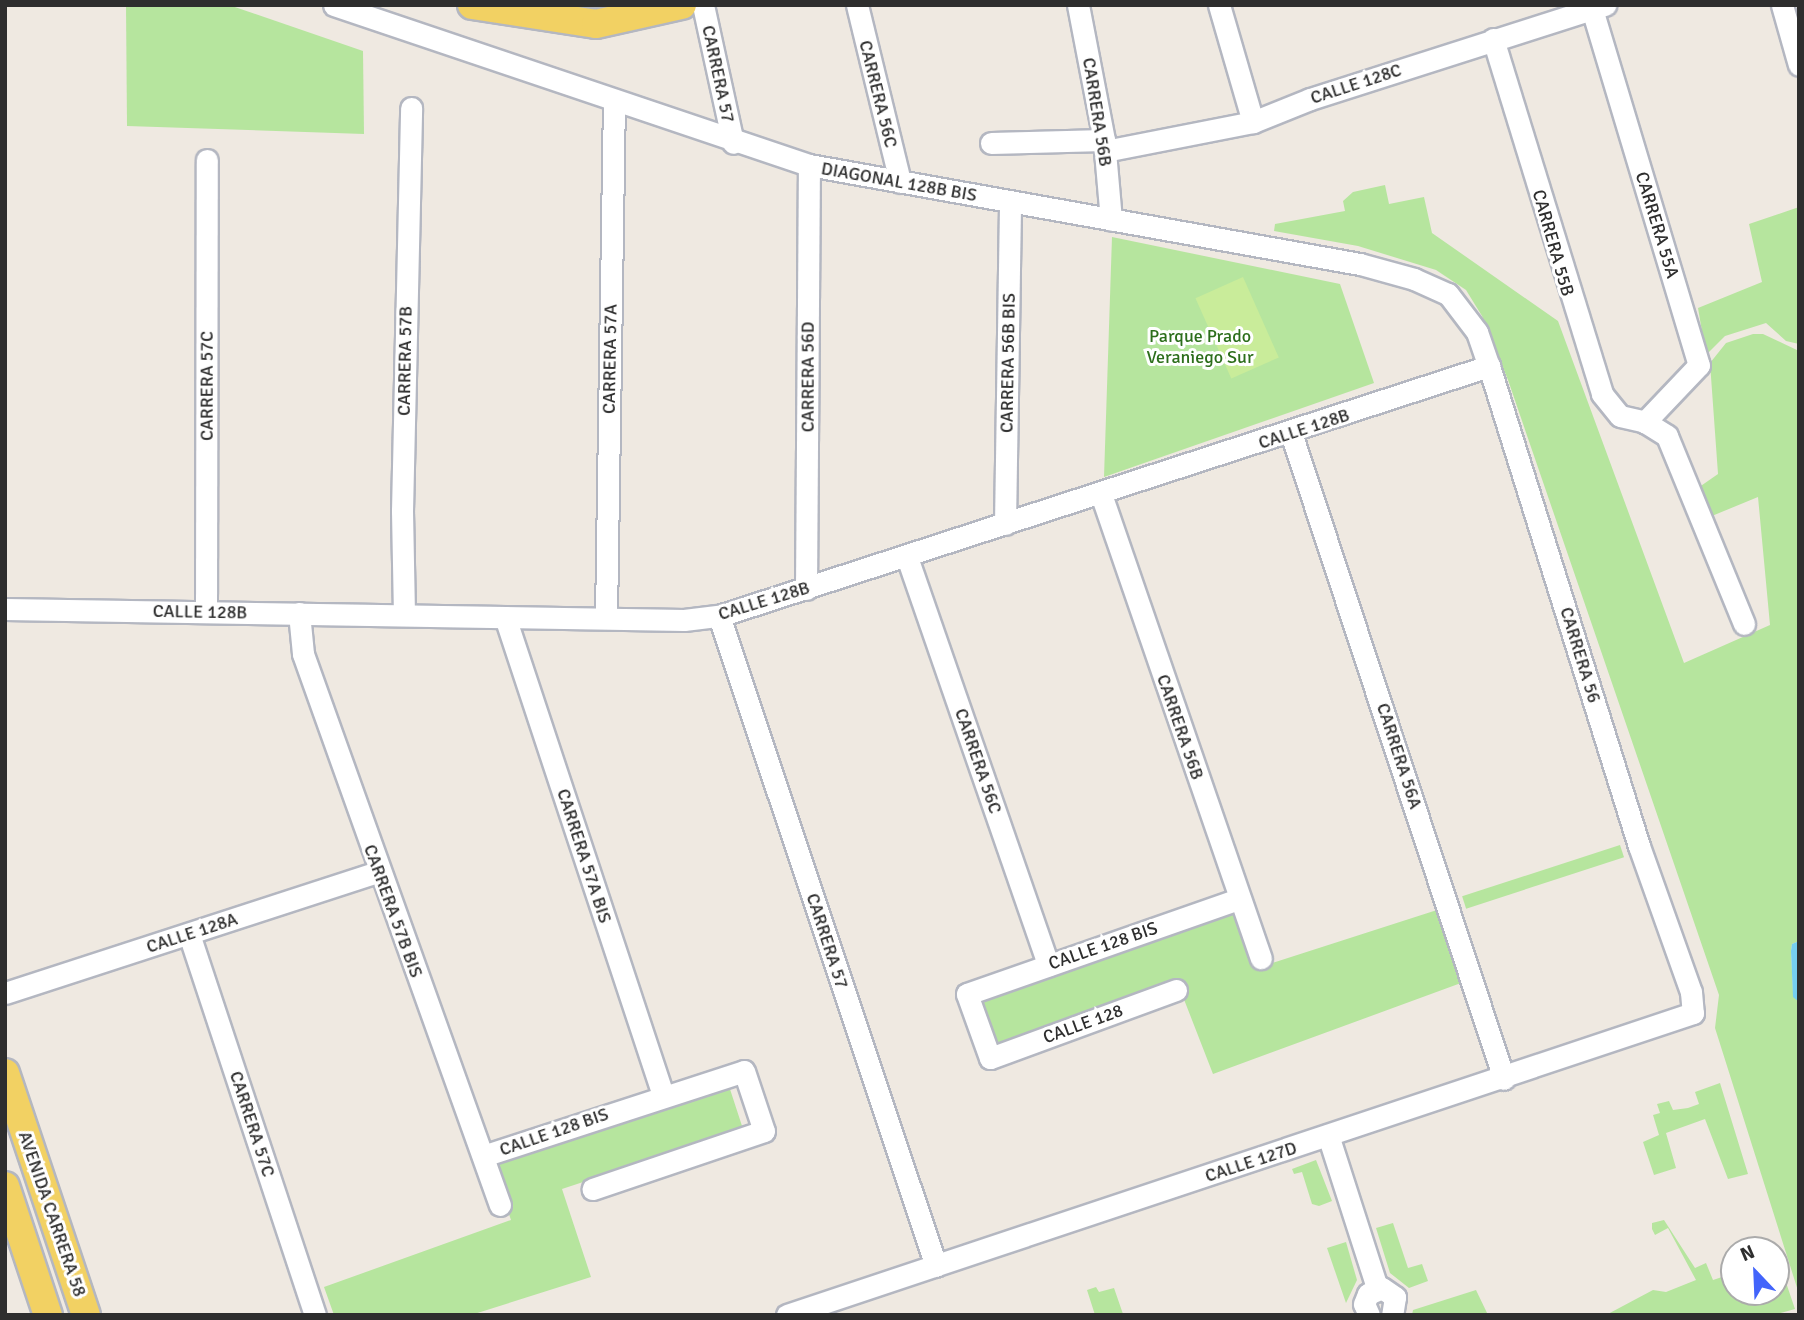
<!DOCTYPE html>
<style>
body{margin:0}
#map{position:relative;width:1804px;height:1320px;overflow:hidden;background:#efe9e1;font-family:Signika,sans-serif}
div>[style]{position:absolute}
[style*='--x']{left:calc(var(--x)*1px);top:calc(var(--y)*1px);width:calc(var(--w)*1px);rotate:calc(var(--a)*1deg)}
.green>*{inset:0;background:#b6e59e;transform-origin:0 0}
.pitch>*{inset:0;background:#c9ec9a;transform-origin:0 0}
.water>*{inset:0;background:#75cff0}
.roads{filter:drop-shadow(2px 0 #b4b7c1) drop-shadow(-2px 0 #b4b7c1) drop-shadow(0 2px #b4b7c1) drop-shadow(0 -2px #b4b7c1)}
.minor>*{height:21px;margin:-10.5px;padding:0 10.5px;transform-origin:10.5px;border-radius:10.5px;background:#fff}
.major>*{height:28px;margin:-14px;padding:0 14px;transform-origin:14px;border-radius:14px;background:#f2d163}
span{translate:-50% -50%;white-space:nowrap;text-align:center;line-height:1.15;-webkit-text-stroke:6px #fff;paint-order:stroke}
.street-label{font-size:18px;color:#2e2e2e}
.park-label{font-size:18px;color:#2c6e1b}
.frame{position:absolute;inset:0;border:7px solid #2e2e2e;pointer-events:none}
.north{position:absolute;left:1720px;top:1236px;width:70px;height:70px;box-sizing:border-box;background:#fff;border:2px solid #ababab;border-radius:50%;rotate:337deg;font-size:19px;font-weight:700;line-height:28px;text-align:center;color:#2e2e2e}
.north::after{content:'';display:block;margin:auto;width:24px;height:32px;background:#4264fb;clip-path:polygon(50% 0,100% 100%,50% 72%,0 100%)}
</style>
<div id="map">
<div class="green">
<div style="clip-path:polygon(126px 5px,229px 5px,363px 51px,364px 134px,127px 126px)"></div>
<div style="clip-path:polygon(1385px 185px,1389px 204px,1424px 197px,1432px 233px,1558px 321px,1684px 663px,1770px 625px,1758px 497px,1707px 518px,1695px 490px,1718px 474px,1710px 363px,1726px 343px,1753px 334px,1763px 334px,1799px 351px,1799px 941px,1792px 944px,1791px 951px,1793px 992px,1799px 1002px,1799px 1294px,1715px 1028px,1719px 995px,1508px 380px,1482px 316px,1466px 290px,1436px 270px,1358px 246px,1274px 231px,1275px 224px,1345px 211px,1343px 201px,1353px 192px)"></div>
<div style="clip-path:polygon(1799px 207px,1799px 344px,1786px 341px,1766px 323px,1725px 336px,1706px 355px,1698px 308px,1762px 282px,1749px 224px)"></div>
<div style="clip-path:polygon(1112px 237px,1340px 284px,1374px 383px,1104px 477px)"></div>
<div style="left:1620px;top:845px;width:13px;height:166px;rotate:72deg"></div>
<div style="clip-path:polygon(1437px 910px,1461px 983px,1213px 1074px,1178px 984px,996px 1048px,979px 998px,1232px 911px,1254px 969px)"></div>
<div style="clip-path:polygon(728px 1083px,743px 1129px,562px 1189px,591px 1277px,471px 1315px,334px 1315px,324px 1287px,511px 1220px,491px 1161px)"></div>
<div style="clip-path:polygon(1720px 1083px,1748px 1174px,1728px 1179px,1705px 1119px,1666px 1133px,1676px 1168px,1654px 1175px,1643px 1142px,1659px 1135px,1653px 1115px,1660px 1113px,1657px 1104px,1669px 1101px,1673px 1110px,1688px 1108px,1699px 1104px,1695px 1092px)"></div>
<div style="clip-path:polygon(1316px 1160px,1332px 1201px,1319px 1206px,1312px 1204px,1302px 1172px,1294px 1174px,1292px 1169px)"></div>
<div style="clip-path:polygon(1664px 1220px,1695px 1268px,1706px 1263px,1713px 1280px,1734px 1273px,1734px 1292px,1776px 1292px,1778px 1259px,1795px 1309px,1774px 1315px,1606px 1315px,1653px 1290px,1666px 1292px,1696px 1280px,1668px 1228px,1655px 1235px,1652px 1229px,1652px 1223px)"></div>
<div style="clip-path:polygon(1393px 1223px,1408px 1268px,1422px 1264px,1428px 1281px,1409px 1288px,1390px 1273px,1376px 1228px)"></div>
<div style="clip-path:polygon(1346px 1242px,1357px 1280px,1346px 1303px,1327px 1248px)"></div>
<div style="clip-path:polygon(1096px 1287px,1099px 1292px,1114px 1288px,1123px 1314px,1095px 1315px,1087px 1290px)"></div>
<div style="clip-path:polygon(1476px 1290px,1488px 1315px,1412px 1315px,1413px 1310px)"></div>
</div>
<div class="pitch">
<div style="left:1243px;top:277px;width:88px;height:52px;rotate:66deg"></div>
</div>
<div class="water">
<div style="clip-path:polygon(1799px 941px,1799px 1002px,1793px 997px,1791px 951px,1792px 944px)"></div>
</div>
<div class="roads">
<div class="minor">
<div style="--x:334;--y:5;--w:501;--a:18.62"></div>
<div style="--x:809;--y:165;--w:560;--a:10.19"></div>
<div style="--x:1360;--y:264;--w:56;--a:15.5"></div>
<div style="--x:1414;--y:279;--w:37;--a:24"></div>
<div style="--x:1448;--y:294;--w:48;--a:52.7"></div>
<div style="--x:1477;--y:332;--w:36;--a:71"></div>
<div style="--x:1489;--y:366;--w:503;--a:72.65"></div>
<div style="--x:1639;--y:846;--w:155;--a:70.4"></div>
<div style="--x:1691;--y:992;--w:21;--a:85"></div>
<div style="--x:1693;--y:1013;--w:955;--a:161.57"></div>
<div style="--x:703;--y:5;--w:141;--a:77.7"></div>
<div style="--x:857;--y:5;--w:182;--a:76.3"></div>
<div style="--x:1078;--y:5;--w:137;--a:79.1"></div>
<div style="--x:1104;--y:140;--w:80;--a:85"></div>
<div style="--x:1219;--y:5;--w:122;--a:73.8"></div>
<div style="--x:1782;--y:5;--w:62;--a:74.2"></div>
<div style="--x:1592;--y:9;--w:372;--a:73.3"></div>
<div style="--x:1699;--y:365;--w:79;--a:133.5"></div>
<div style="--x:1493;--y:39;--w:371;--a:72.9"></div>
<div style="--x:1602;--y:394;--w:28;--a:51"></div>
<div style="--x:1620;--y:416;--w:26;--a:13"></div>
<div style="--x:1645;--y:422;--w:26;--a:32"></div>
<div style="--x:1667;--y:436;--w:203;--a:67.7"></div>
<div style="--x:991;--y:143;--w:113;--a:-1.5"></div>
<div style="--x:1105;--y:151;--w:151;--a:-11.1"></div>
<div style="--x:1253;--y:122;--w:61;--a:-22"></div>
<div style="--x:1310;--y:99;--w:310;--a:-17.7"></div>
<div style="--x:1291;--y:433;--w:680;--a:71.75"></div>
<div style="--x:1101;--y:494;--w:491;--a:71"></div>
<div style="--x:1005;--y:524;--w:322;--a:-89.1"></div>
<div style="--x:907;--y:557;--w:432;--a:70.9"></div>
<div style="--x:806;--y:589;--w:424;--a:-89.6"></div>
<div style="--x:5;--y:609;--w:679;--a:0.93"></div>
<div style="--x:684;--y:620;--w:35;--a:-7"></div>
<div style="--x:719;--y:616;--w:810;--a:-17.99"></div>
<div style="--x:206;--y:612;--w:452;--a:-89.9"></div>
<div style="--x:299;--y:613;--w:41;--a:84.4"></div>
<div style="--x:303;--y:654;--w:585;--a:70.33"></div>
<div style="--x:404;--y:615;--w:104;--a:-91.1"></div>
<div style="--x:402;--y:511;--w:403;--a:-88.7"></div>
<div style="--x:719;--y:616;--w:685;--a:71.54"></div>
<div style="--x:505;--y:617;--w:503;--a:71.71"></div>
<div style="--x:606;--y:618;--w:518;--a:-89.12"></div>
<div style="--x:189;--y:934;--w:401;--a:71.7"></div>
<div style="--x:1176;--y:990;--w:198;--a:159.9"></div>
<div style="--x:990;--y:1058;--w:68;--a:-109.8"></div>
<div style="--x:967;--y:994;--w:288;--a:-19.3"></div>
<div style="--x:5;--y:993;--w:392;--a:-18"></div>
<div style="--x:1328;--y:1135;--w:161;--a:72.2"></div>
<div style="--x:483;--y:1156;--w:274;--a:-18"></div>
<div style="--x:744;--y:1071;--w:63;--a:71.6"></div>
<div style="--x:764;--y:1131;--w:181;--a:161.3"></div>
<div style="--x:1369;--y:1315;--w:12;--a:-114"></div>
<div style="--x:1364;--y:1304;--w:11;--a:-68"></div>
<div style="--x:1368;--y:1294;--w:15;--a:-23"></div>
<div style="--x:1382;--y:1288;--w:16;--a:35"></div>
<div style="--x:1395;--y:1297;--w:18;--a:99"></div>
</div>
<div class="major">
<div style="--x:472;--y:5;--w:125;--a:8.7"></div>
<div style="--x:596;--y:24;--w:88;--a:-12.5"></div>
<div style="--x:5;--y:1073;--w:255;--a:71.5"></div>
<div style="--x:5;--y:1186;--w:136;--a:71.6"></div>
</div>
</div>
<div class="street-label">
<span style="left:718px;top:74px;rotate:78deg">CARRERA 57</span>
<span style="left:1356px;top:84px;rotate:-18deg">CALLE 128C</span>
<span style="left:878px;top:94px;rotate:76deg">CARRERA 56C</span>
<span style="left:1097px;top:112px;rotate:81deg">CARRERA 56B</span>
<span style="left:899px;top:182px;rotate:10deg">DIAGONAL 128B BIS</span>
<span style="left:1657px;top:225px;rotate:73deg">CARRERA 55A</span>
<span style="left:1553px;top:243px;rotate:74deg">CARRERA 55B</span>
<span style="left:610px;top:359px;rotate:-89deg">CARRERA 57A</span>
<span style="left:405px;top:361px;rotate:-89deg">CARRERA 57B</span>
<span style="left:1008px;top:363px;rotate:-89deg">CARRERA 56B BIS</span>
<span style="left:808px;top:377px;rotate:-90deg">CARRERA 56D</span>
<span style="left:207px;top:386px;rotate:-90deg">CARRERA 57C</span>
<span style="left:1304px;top:429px;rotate:-18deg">CALLE 128B</span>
<span style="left:764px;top:601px;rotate:-17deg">CALLE 128B</span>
<span style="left:200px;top:612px;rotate:1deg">CALLE 128B</span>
<span style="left:1580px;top:655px;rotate:73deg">CARRERA 56</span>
<span style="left:1180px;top:727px;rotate:71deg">CARRERA 56B</span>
<span style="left:1399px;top:756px;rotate:72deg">CARRERA 56A</span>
<span style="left:978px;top:761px;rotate:71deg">CARRERA 56C</span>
<span style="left:584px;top:856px;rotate:72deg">CARRERA 57A BIS</span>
<span style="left:393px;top:911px;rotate:70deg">CARRERA 57B BIS</span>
<span style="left:192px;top:933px;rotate:-18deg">CALLE 128A</span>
<span style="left:827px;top:941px;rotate:72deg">CARRERA 57</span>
<span style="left:1103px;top:946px;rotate:-19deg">CALLE 128 BIS</span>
<span style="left:1083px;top:1024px;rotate:-20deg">CALLE 128</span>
<span style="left:252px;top:1124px;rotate:72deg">CARRERA 57C</span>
<span style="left:554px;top:1132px;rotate:-19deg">CALLE 128 BIS</span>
<span style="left:1251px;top:1162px;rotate:-18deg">CALLE 127D</span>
<span style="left:52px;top:1214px;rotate:71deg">AVENIDA CARRERA 58</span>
</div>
<div class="park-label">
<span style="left:1200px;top:347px">Parque Prado<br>Veraniego Sur</span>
</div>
<div class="frame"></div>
<div class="north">N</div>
</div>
